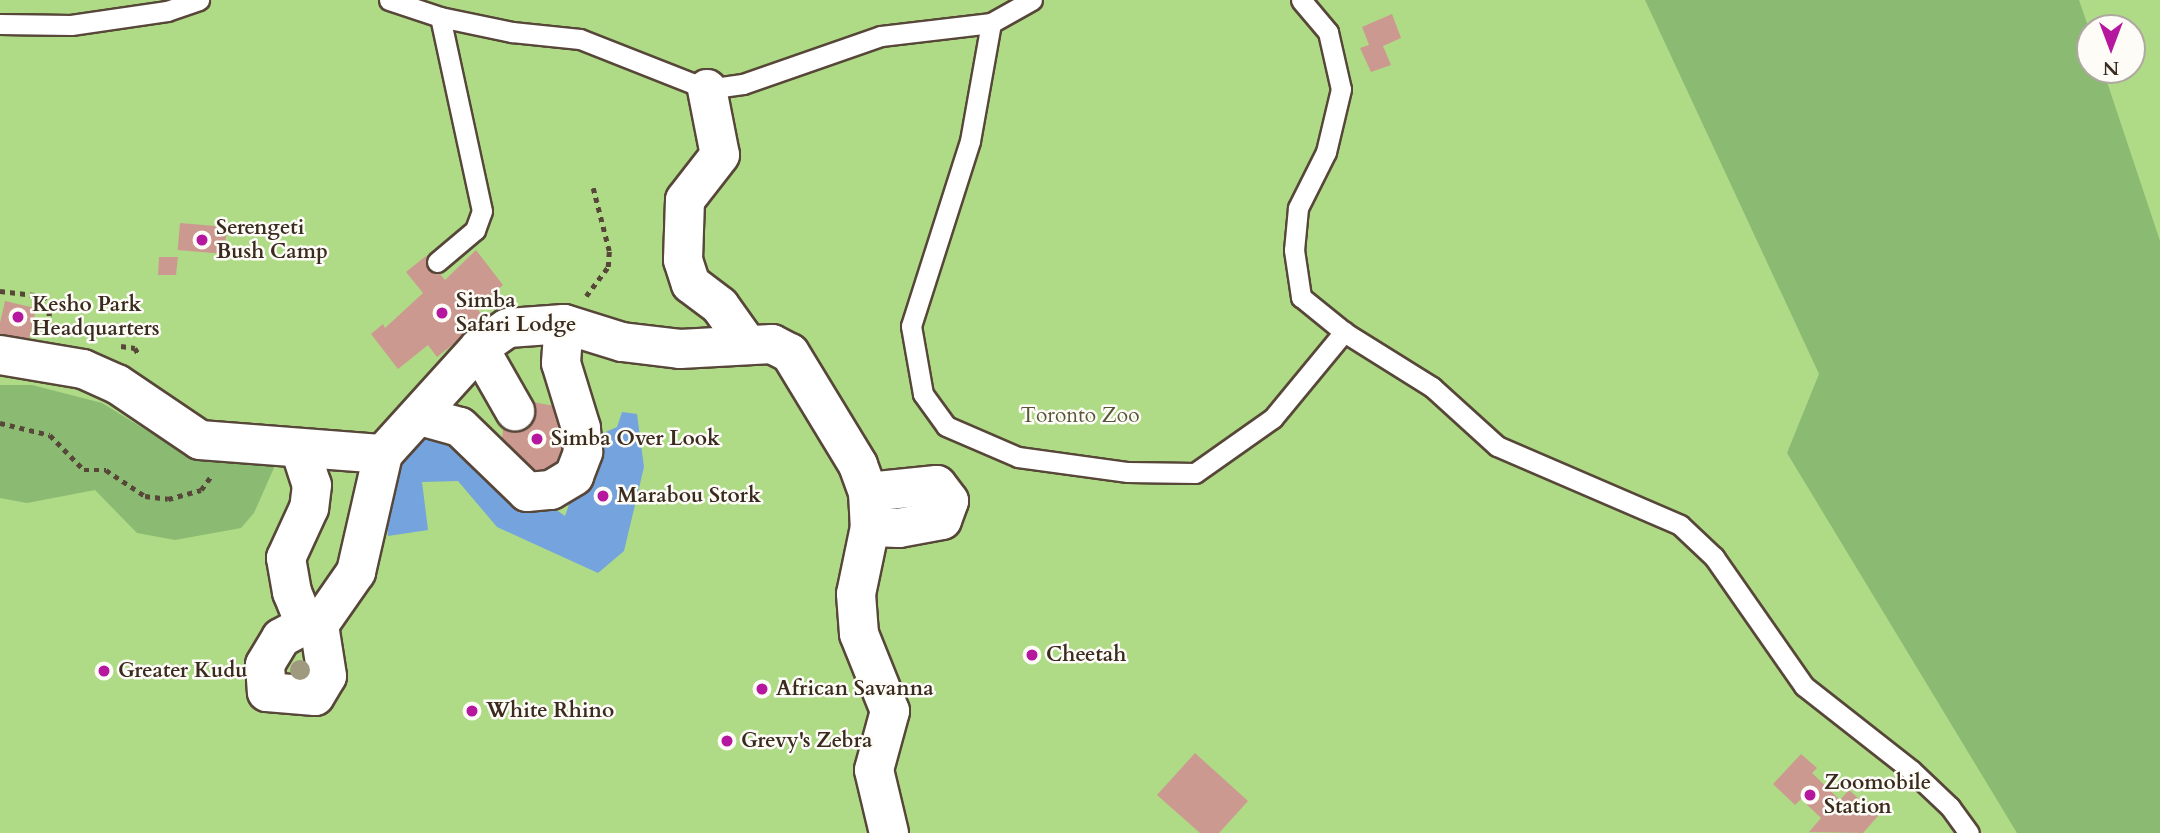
<!DOCTYPE html>
<style>
body{margin:0}
#map{position:relative;width:2160px;height:833px;overflow:hidden;background:#f3ebd5;font-family:Cardo,serif}
div>[style]{position:absolute}
[style*='--x']{left:calc(var(--x)*1px);top:calc(var(--y)*1px);width:calc(var(--w)*1px);rotate:calc(var(--a)*1deg)}
.green>*{inset:0;background:#afda86}
.forest>*{inset:0;background:#8bba73}
.water>*{inset:0;background:#75a3de}
.building>*{inset:0;background:#cc9991;transform-origin:0 0}
.path>*{height:4.5px;margin-top:-2.25px;transform-origin:0;background:repeating-linear-gradient(90deg,#574739 0 5px,transparent 0 10px)}
.roads{filter:drop-shadow(2px 0 #574739) drop-shadow(-2px 0 #574739) drop-shadow(0 2px #574739) drop-shadow(0 -2px #574739)}
.lane>*{height:19px;margin:-9.5px;padding:0 9.5px;transform-origin:9.5px;border-radius:9.5px;background:#fff}
.street>*{height:38px;margin:-19px;padding:0 19px;transform-origin:19px;border-radius:19px;background:#fff}
.trees>*{width:20px;height:20px;margin:-10px;border-radius:50%;background:#9e997f}
.dots>*{width:19px;height:19px;translate:-50% -50%;box-sizing:border-box;border:4px solid #fdfcf7;border-radius:50%}
span{translate:-50% -50%;white-space:nowrap;text-align:center;line-height:1.15;-webkit-text-stroke:5px #fdfcf7;paint-order:stroke}
.poi-label{font-size:21px;color:#3b2a1e;font-weight:700}
.left{translate:0 -50%;text-align:left}
.park-label{font-size:21px;color:#585638}
.north{position:absolute;left:2076px;top:14px;width:70px;height:70px;box-sizing:border-box;background:#fdfcf7;border:2px solid #afa8a0;border-radius:50%;rotate:180deg;font-size:19px;font-weight:700;line-height:28px;text-align:center;color:#3b2a1e}
.north::after{content:'';display:block;margin:auto;width:24px;height:32px;background:#b5179e;clip-path:polygon(50% 0,100% 100%,50% 72%,0 100%)}
</style>
<div id="map">
<div class="green">
<div style="clip-path:polygon(evenodd,0 0,2160px 0,2160px 833px,0 833px,0 0,2090px 28px,2132px 28px,2132px 70px,2090px 70px,2090px 28px)"></div>
</div>
<div class="forest">
<div style="clip-path:polygon(1645px 0,2079px 0,2090px 32px,2090px 70px,2103px 70px,2160px 241px,2160px 833px,2017px 833px,1787px 453px,1819px 374px)"></div>
<div style="clip-path:polygon(0 385px,32px 385px,102px 403px,190px 457px,240px 455px,277px 461px,254px 513px,241px 528px,175px 540px,137px 533px,95px 490px,27px 503px,0 498px)"></div>
</div>
<div class="water">
<div style="clip-path:polygon(622px 412px,637px 414px,644px 467px,624px 551px,598px 573px,497px 527px,458px 481px,422px 482px,428px 530px,388px 536px,385px 500px,404px 446px,447px 433px,565px 516px,592px 438px,617px 427px)"></div>
</div>
<div class="building">
<div style="clip-path:polygon(1392px 14px,1401px 38px,1383px 46px,1391px 65px,1371px 72px,1360px 48px,1369px 45px,1362px 27px)"></div>
<div style="left:180px;top:223px;width:47px;height:27px;rotate:5deg"></div>
<div style="clip-path:polygon(476px 250px,503px 285px,476px 307px,485px 319px,437px 357px,428px 345px,398px 369px,371px 334px,383px 324px,385px 328px,423px 293px,406px 272px,426px 256px,445px 280px)"></div>
<div style="clip-path:polygon(159px 257px,178px 257px,176px 275px,158px 275px)"></div>
<div style="left:5px;top:301px;width:32px;height:42px;rotate:13deg"></div>
<div style="clip-path:polygon(526px 401px,555px 406px,570px 459px,548px 475px,518px 471px,501px 448px,504px 420px)"></div>
<div style="clip-path:polygon(1195px 753px,1248px 801px,1219px 833px,1200px 833px,1157px 795px)"></div>
<div style="clip-path:polygon(1801px 754px,1817px 768px,1812px 773px,1840px 800px,1849px 790px,1878px 816px,1863px 833px,1809px 832px,1821px 818px,1801px 799px,1795px 805px,1773px 784px)"></div>
</div>
<div class="path">
<div style="--x:0;--y:291;--w:43;--a:6.6"></div>
<div style="--x:43;--y:296;--w:17;--a:65"></div>
<div style="--x:50;--y:311;--w:19;--a:99"></div>
<div style="--x:586;--y:296;--w:36;--a:-53"></div>
<div style="--x:608;--y:267;--w:16;--a:-86"></div>
<div style="--x:609;--y:251;--w:65;--a:-104.3"></div>
<div style="--x:121;--y:346;--w:14;--a:8"></div>
<div style="--x:135;--y:348;--w:8;--a:60"></div>
<div style="--x:0;--y:423;--w:51;--a:13.5"></div>
<div style="--x:50;--y:435;--w:49;--a:45.8"></div>
<div style="--x:84;--y:470;--w:22;--a:0"></div>
<div style="--x:106;--y:470;--w:47;--a:33.7"></div>
<div style="--x:145;--y:496;--w:23;--a:7"></div>
<div style="--x:168;--y:499;--w:34;--a:-15"></div>
<div style="--x:201;--y:490;--w:19;--a:-54"></div>
</div>
<div class="roads">
<div class="lane">
<div style="--x:389;--y:0;--w:54;--a:18.4"></div>
<div style="--x:440;--y:17;--w:74;--a:11.8"></div>
<div style="--x:512;--y:32;--w:68;--a:5.9"></div>
<div style="--x:580;--y:39;--w:136;--a:21.5"></div>
<div style="--x:707;--y:89;--w:36;--a:-8"></div>
<div style="--x:743;--y:84;--w:146;--a:-19.2"></div>
<div style="--x:881;--y:36;--w:111;--a:-6.7"></div>
<div style="--x:991;--y:23;--w:47;--a:-29.3"></div>
<div style="--x:1301;--y:0;--w:42;--a:49.8"></div>
<div style="--x:1328;--y:32;--w:58;--a:77.2"></div>
<div style="--x:1341;--y:89;--w:65;--a:103.4"></div>
<div style="--x:1326;--y:152;--w:63;--a:116.6"></div>
<div style="--x:1298;--y:208;--w:42;--a:95.4"></div>
<div style="--x:1294;--y:250;--w:48;--a:81.5"></div>
<div style="--x:1301;--y:297;--w:55;--a:39.1"></div>
<div style="--x:1344;--y:332;--w:104;--a:32"></div>
<div style="--x:1432;--y:387;--w:88;--a:42.2"></div>
<div style="--x:1497;--y:446;--w:199;--a:23.3"></div>
<div style="--x:1680;--y:525;--w:47;--a:43.3"></div>
<div style="--x:1714;--y:557;--w:157;--a:55.1"></div>
<div style="--x:1804;--y:686;--w:136;--a:38.1"></div>
<div style="--x:1911;--y:770;--w:54;--a:43.5"></div>
<div style="--x:1950;--y:807;--w:32;--a:54"></div>
<div style="--x:991;--y:23;--w:120;--a:100.1"></div>
<div style="--x:970;--y:141;--w:194;--a:107.7"></div>
<div style="--x:911;--y:326;--w:69;--a:80"></div>
<div style="--x:923;--y:394;--w:39;--a:54"></div>
<div style="--x:946;--y:426;--w:78;--a:23.3"></div>
<div style="--x:1018;--y:457;--w:111;--a:7.8"></div>
<div style="--x:1128;--y:472;--w:67;--a:0.9"></div>
<div style="--x:1195;--y:473;--w:95;--a:-35.2"></div>
<div style="--x:1273;--y:418;--w:112;--a:-50.5"></div>
<div style="--x:0;--y:24;--w:71;--a:0.8"></div>
<div style="--x:71;--y:25;--w:97;--a:-8.3"></div>
<div style="--x:167;--y:11;--w:34;--a:-19"></div>
<div style="--x:437;--y:262;--w:50;--a:-40.1"></div>
<div style="--x:475;--y:230;--w:20;--a:-70"></div>
<div style="--x:482;--y:211;--w:198;--a:-102.2"></div>
</div>
<div class="street">
<div style="--x:707;--y:89;--w:67;--a:78.9"></div>
<div style="--x:720;--y:155;--w:57;--a:127.9"></div>
<div style="--x:685;--y:200;--w:60;--a:91.9"></div>
<div style="--x:683;--y:260;--w:25;--a:72"></div>
<div style="--x:691;--y:284;--w:36;--a:37"></div>
<div style="--x:720;--y:306;--w:47;--a:54.6"></div>
<div style="--x:479;--y:348;--w:73;--a:60.3"></div>
<div style="--x:0;--y:355;--w:84;--a:9.6"></div>
<div style="--x:83;--y:369;--w:37;--a:24"></div>
<div style="--x:117;--y:384;--w:100;--a:34"></div>
<div style="--x:200;--y:440;--w:184;--a:4.4"></div>
<div style="--x:383;--y:454;--w:143;--a:-47.8"></div>
<div style="--x:479;--y:348;--w:35;--a:-35"></div>
<div style="--x:508;--y:328;--w:56;--a:-4.1"></div>
<div style="--x:564;--y:324;--w:61;--a:17.2"></div>
<div style="--x:622;--y:342;--w:58;--a:6.9"></div>
<div style="--x:680;--y:349;--w:92;--a:-3.1"></div>
<div style="--x:772;--y:344;--w:20;--a:27"></div>
<div style="--x:790;--y:353;--w:131;--a:58.7"></div>
<div style="--x:858;--y:465;--w:29;--a:70"></div>
<div style="--x:868;--y:492;--w:35;--a:87"></div>
<div style="--x:870;--y:527;--w:68;--a:101.8"></div>
<div style="--x:856;--y:594;--w:40;--a:85.7"></div>
<div style="--x:859;--y:634;--w:83;--a:68.1"></div>
<div style="--x:890;--y:711;--w:61;--a:105.2"></div>
<div style="--x:874;--y:770;--w:65;--a:76.6"></div>
<div style="--x:420;--y:416;--w:41;--a:15.4"></div>
<div style="--x:460;--y:427;--w:93;--a:44.1"></div>
<div style="--x:527;--y:492;--w:24;--a:-5"></div>
<div style="--x:551;--y:490;--w:27;--a:-31"></div>
<div style="--x:574;--y:476;--w:26;--a:-69"></div>
<div style="--x:583;--y:452;--w:24;--a:-95"></div>
<div style="--x:581;--y:428;--w:68;--a:-107.1"></div>
<div style="--x:561;--y:363;--w:39;--a:-86"></div>
<div style="--x:300;--y:449;--w:38;--a:72"></div>
<div style="--x:312;--y:485;--w:23;--a:97"></div>
<div style="--x:309;--y:508;--w:55;--a:114.7"></div>
<div style="--x:286;--y:558;--w:35;--a:80"></div>
<div style="--x:292;--y:592;--w:35;--a:68"></div>
<div style="--x:305;--y:625;--w:14;--a:0"></div>
<div style="--x:319;--y:625;--w:65;--a:-55.1"></div>
<div style="--x:356;--y:572;--w:121;--a:-77.1"></div>
<div style="--x:868;--y:492;--w:69;--a:-5.8"></div>
<div style="--x:937;--y:485;--w:20;--a:53"></div>
<div style="--x:949;--y:501;--w:20;--a:110"></div>
<div style="--x:942;--y:520;--w:44;--a:169.5"></div>
<div style="--x:899;--y:528;--w:29;--a:-178"></div>
<div style="--x:305;--y:625;--w:27;--a:152"></div>
<div style="--x:281;--y:638;--w:31;--a:121"></div>
<div style="--x:265;--y:665;--w:27;--a:86"></div>
<div style="--x:267;--y:692;--w:48;--a:4.8"></div>
<div style="--x:315;--y:696;--w:23;--a:-59"></div>
<div style="--x:327;--y:676;--w:52;--a:-98.9"></div>
</div>
</div>
<div class="trees">
<div style="left:300px;top:670px"></div>
</div>
<div class="dots">
<div style="left:202px;top:240px;background:#b5179e"></div>
<div style="left:442px;top:313px;background:#b5179e"></div>
<div style="left:18px;top:317px;background:#b5179e"></div>
<div style="left:537px;top:439px;background:#b5179e"></div>
<div style="left:603px;top:496px;background:#b5179e"></div>
<div style="left:1032px;top:655px;background:#b5179e"></div>
<div style="left:104px;top:671px;background:#b5179e"></div>
<div style="left:762px;top:689px;background:#b5179e"></div>
<div style="left:472px;top:711px;background:#b5179e"></div>
<div style="left:727px;top:741px;background:#b5179e"></div>
<div style="left:1810px;top:795px;background:#b5179e"></div>
</div>
<div class="poi-label">
<span class="left" style="left:216px;top:240px">Serengeti<br>Bush Camp</span>
<span class="left" style="left:456px;top:313px">Simba<br>Safari Lodge</span>
<span class="left" style="left:32px;top:317px">Kesho Park<br>Headquarters</span>
<span class="left" style="left:551px;top:439px">Simba Over Look</span>
<span class="left" style="left:617px;top:496px">Marabou Stork</span>
<span class="left" style="left:1046px;top:655px">Cheetah</span>
<span class="left" style="left:118px;top:671px">Greater Kudu</span>
<span class="left" style="left:776px;top:689px">African Savanna</span>
<span class="left" style="left:486px;top:711px">White Rhino</span>
<span class="left" style="left:741px;top:741px">Grevy's Zebra</span>
<span class="left" style="left:1824px;top:795px">Zoomobile<br>Station</span>
</div>
<div class="park-label">
<span style="left:1080px;top:416px">Toronto Zoo</span>
</div>
<div class="north">N</div>
</div>
